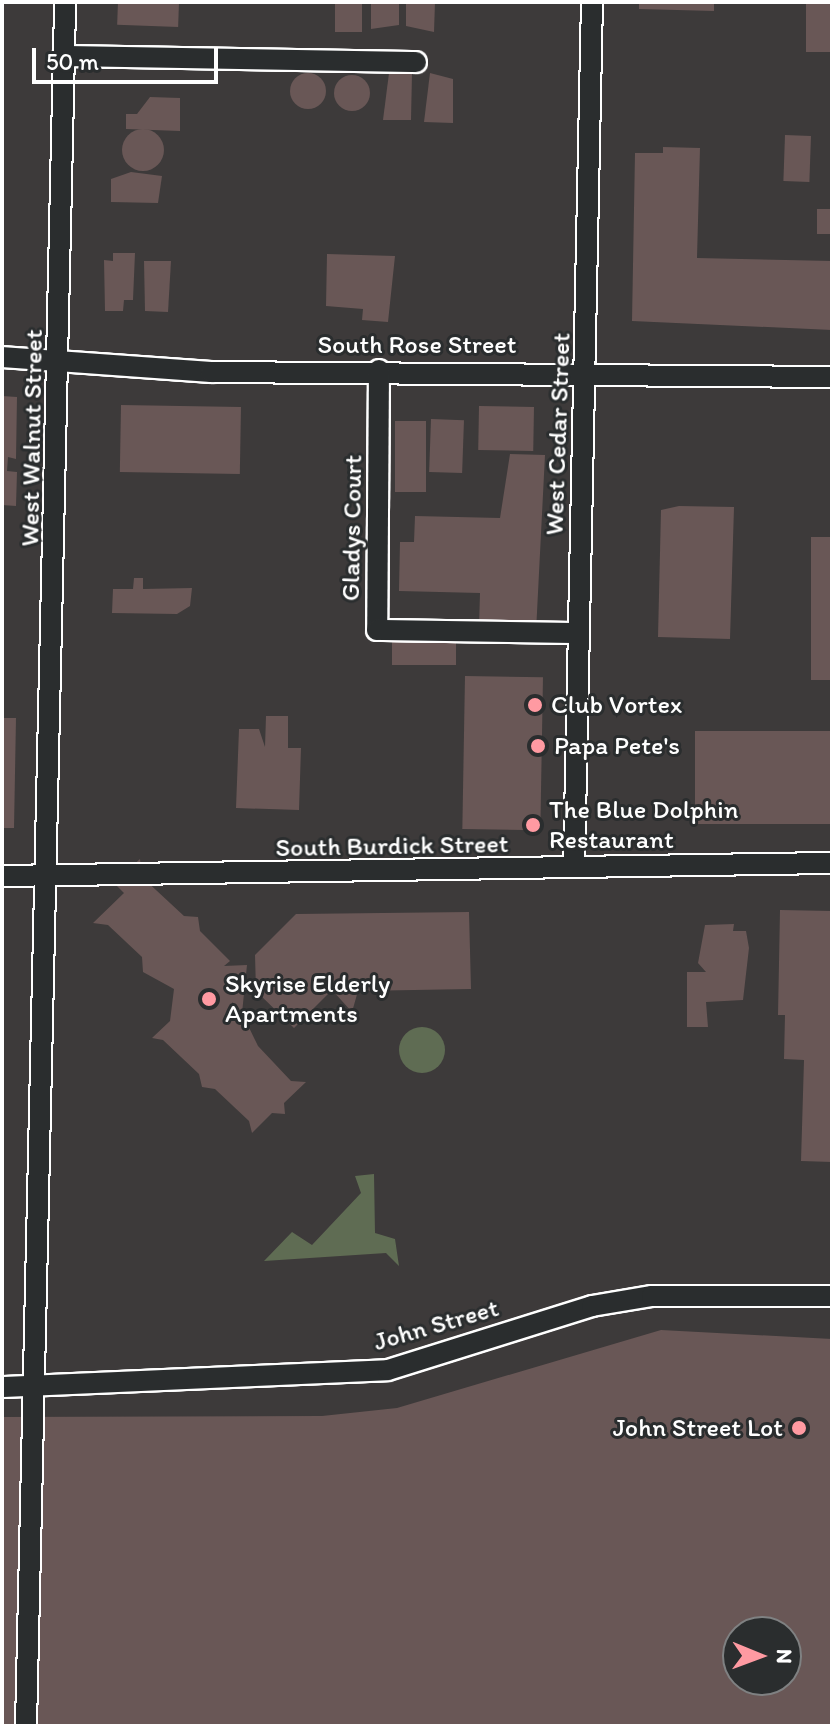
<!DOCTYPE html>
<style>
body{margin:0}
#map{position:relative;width:834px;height:1728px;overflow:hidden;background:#3d3a3a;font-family:Itim,sans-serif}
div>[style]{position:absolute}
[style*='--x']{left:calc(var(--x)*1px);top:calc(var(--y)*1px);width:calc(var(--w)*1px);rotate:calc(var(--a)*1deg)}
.green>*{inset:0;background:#5f6c53}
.round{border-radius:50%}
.building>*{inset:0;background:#695756;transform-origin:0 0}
.roads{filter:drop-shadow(2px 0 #fff) drop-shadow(-2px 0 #fff) drop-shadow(0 2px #fff) drop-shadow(0 -2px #fff)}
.minor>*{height:20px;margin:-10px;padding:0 10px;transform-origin:10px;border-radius:10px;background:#2a2d2e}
.dots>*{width:22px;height:22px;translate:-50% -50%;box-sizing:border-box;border:4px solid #2a2d2e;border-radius:50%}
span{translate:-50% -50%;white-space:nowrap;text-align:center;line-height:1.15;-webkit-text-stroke:6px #2a2d2e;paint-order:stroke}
.street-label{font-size:26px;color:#fff}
.poi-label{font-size:26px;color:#fff}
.left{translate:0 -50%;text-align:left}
.right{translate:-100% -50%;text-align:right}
.frame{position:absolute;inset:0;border:4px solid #fff;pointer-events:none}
.north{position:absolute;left:722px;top:1616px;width:80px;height:80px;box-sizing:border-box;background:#2a2d2e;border:2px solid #7f8182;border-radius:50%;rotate:91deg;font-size:22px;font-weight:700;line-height:32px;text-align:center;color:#fff}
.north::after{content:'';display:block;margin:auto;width:28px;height:36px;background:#ff9aa2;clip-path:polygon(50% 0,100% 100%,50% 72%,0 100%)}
.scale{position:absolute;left:32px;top:48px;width:186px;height:36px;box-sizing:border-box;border:4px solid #fff;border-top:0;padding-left:10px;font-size:24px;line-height:28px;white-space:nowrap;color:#fff;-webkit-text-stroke:6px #2a2d2e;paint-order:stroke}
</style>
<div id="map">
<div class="green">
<div class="round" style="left:399px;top:1027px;width:46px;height:46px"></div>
<div style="clip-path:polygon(374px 1174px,375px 1233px,395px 1239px,399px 1266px,386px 1253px,264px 1261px,292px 1232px,312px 1245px,361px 1193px,355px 1176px)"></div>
</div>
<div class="building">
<div style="left:179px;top:2px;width:25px;height:61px;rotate:92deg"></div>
<div style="left:335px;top:2px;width:27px;height:30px"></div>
<div style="clip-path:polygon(371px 2px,399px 2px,399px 25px,371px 29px)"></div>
<div style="clip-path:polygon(406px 2px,435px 2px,434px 32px,406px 26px)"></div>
<div style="clip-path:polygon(639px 2px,714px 2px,714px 11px,639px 9px)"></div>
<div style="left:806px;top:2px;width:26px;height:50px"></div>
<div class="round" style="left:290px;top:73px;width:36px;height:36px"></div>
<div style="clip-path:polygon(389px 73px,412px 73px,411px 120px,383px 120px)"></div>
<div style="clip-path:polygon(430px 73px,453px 79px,453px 123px,424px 122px)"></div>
<div class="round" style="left:334px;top:75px;width:36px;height:36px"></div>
<div style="clip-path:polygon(150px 97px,180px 98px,180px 131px,126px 129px,126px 114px,137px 114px)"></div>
<div class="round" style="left:122px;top:129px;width:42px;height:42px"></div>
<div style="left:785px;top:135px;width:26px;height:46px;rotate:2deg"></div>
<div style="clip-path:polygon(663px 147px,700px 148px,697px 258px,832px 261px,832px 330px,632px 321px,635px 153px,663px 153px)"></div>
<div style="clip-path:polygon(131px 172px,162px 176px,158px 203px,111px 202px,111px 179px)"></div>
<div style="left:817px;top:209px;width:15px;height:25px"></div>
<div style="clip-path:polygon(113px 253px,135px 253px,133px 300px,124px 300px,123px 311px,105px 311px,104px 260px,113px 261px)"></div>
<div style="clip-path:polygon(327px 254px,395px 256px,388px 322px,362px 320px,363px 309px,326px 306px)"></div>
<div style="clip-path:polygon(144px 261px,171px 261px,168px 312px,145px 311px)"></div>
<div style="clip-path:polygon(2px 396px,17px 397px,16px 459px,8px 457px,7px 471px,17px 472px,16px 506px,2px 505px)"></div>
<div style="left:121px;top:405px;width:120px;height:67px;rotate:1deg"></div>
<div style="left:479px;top:406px;width:55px;height:44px;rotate:1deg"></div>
<div style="left:431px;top:419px;width:33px;height:53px;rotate:2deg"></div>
<div style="left:395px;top:421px;width:31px;height:71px"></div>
<div style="clip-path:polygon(510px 454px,545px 455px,536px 632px,479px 627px,480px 593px,399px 591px,400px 542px,414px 542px,415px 516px,500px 518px)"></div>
<div style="clip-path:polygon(679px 506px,734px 507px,730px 639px,658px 637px,661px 510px)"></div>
<div style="left:811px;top:537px;width:21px;height:143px"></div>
<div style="clip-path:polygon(134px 578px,143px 578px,143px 589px,192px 588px,190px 606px,177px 614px,112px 613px,113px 589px,133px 589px)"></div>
<div style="left:392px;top:636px;width:64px;height:29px"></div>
<div style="left:465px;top:676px;width:78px;height:153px;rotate:1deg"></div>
<div style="clip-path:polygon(266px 716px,288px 716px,288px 748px,301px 748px,299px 810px,236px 808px,239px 729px,259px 729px,265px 747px)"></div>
<div style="clip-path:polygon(2px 718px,16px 718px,14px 828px,2px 828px)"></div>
<div style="left:695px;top:731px;width:137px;height:93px"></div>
<div style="clip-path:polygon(140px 859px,142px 877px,184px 916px,198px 917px,200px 931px,230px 961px,224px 966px,247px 965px,242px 1013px,258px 1046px,291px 1081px,306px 1082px,284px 1103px,285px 1114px,272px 1113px,252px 1133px,249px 1121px,215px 1089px,202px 1087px,199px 1074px,163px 1040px,152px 1038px,170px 1021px,174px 989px,143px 972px,142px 957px,108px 925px,93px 923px,124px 893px,114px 883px)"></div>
<div style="clip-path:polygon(780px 910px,832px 911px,832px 1162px,801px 1161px,804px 1060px,784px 1059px,785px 1015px,778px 1015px)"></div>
<div style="clip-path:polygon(469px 912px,471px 989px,358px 991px,352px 1012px,332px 990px,294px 1028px,256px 991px,255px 955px,296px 914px)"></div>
<div style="clip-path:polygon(734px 924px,733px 931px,746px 931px,749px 948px,743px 1000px,706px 1002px,708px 1027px,687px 1027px,687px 972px,706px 972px,698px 963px,705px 925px)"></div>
<div style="clip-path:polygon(evenodd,661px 1330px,832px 1339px,832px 1726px,2px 1726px,2px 1417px,322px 1416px,397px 1408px,661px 1330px,738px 1632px,786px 1632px,786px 1680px,738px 1680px,738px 1632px)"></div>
</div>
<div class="roads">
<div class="minor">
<div style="--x:63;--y:56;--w:353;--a:1"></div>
<div style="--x:2;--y:357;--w:210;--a:4.1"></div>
<div style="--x:211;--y:372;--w:621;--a:0.46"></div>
<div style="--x:379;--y:370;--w:260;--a:90.4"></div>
<div style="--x:377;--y:630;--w:201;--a:0.9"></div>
<div style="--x:574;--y:867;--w:865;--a:-88.81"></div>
<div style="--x:2;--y:876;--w:830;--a:-0.9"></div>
<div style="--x:2;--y:1387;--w:386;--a:-2.5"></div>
<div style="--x:388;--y:1370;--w:214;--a:-17.4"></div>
<div style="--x:592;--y:1306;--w:61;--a:-9.5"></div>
<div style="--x:652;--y:1296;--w:180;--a:0"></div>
<div style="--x:26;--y:1726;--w:1724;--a:-88.7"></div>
</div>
</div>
<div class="dots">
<div style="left:535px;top:705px;background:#ff9aa2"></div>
<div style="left:538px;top:746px;background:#ff9aa2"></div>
<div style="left:533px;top:825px;background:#ff9aa2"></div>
<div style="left:209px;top:999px;background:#ff9aa2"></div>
<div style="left:799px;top:1428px;background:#ff9aa2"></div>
</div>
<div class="street-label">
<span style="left:417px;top:345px">South Rose Street</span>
<span style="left:558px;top:434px;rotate:-88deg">West Cedar Street</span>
<span style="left:32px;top:438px;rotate:-89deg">West Walnut Street</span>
<span style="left:352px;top:528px;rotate:-89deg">Gladys Court</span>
<span style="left:392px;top:846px;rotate:-1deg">South Burdick Street</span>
<span style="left:436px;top:1325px;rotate:-16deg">John Street</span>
</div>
<div class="poi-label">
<span class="left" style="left:551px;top:705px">Club Vortex</span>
<span class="left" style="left:554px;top:746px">Papa Pete's</span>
<span class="left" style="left:549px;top:825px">The Blue Dolphin<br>Restaurant</span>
<span class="left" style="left:225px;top:999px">Skyrise Elderly<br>Apartments</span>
<span class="right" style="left:783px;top:1428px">John Street Lot</span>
</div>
<div class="frame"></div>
<div class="north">N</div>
<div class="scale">50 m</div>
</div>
